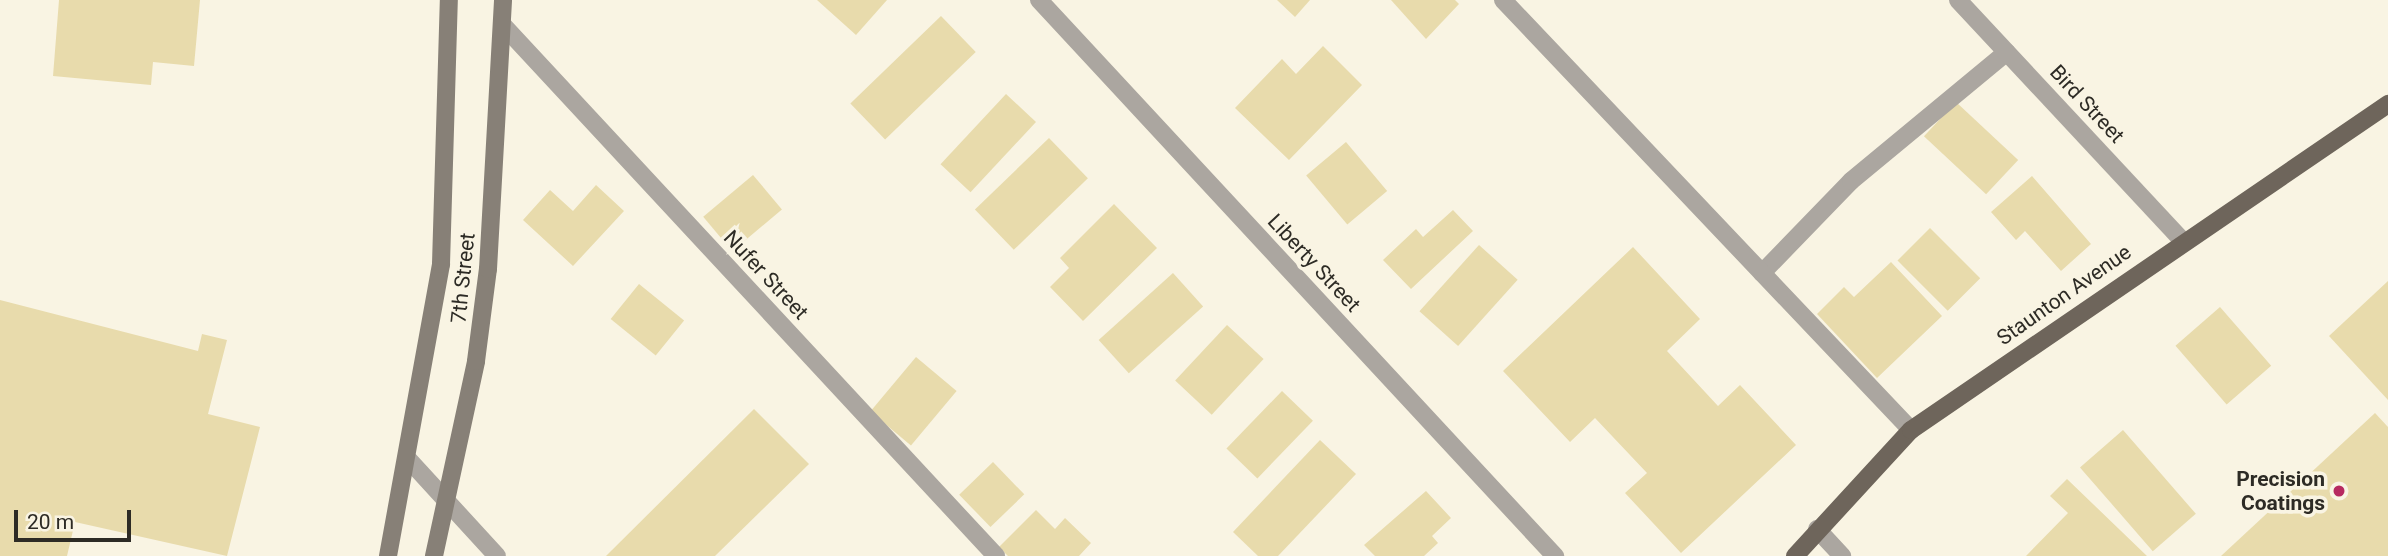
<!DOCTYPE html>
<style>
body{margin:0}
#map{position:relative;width:2388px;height:556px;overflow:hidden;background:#f9f4e3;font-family:Roboto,sans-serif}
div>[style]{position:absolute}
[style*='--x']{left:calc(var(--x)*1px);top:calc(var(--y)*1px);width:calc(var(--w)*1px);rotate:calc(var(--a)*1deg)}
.building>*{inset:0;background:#e8dbac;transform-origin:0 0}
.lane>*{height:18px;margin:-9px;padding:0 9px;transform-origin:9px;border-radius:9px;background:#aba6a0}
.street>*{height:18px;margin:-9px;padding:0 9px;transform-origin:9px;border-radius:9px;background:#aba6a0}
.secondary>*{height:18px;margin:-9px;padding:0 9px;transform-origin:9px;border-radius:9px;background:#878077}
.primary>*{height:18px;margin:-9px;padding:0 9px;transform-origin:9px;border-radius:9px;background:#6e655b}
.dots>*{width:19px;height:19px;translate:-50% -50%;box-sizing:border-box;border:4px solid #f9f4e3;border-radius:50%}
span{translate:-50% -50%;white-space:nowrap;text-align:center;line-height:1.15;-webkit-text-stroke:7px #f9f4e3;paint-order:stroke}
.street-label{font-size:21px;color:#2d2b25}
.poi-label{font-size:21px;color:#2d2b25;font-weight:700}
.right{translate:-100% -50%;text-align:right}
.scale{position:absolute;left:14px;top:510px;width:117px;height:32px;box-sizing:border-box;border:4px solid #2d2b25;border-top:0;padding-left:9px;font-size:21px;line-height:24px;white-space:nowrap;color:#2d2b25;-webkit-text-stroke:5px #f9f4e3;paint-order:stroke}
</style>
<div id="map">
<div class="building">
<div style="clip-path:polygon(59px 0,200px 0,194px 66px,153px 62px,151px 85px,53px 76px)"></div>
<div style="clip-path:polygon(817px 0,887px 0,856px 35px)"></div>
<div style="clip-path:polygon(1277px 0,1310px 0,1295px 17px)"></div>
<div style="clip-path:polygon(1391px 0,1455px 0,1459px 4px,1426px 39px)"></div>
<div style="left:941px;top:16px;width:50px;height:126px;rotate:46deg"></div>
<div style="clip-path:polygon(1323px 46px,1362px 85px,1289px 160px,1235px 108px,1282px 59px,1296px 74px)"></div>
<div style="left:1006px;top:94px;width:41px;height:96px;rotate:43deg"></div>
<div style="left:1956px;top:102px;width:85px;height:47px;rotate:43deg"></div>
<div style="left:1049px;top:138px;width:56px;height:103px;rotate:46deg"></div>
<div style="left:1346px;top:142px;width:64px;height:52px;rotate:50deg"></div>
<div style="left:753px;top:175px;width:45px;height:65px;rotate:50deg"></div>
<div style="clip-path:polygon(2032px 176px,2091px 244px,2061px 271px,2025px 231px,2016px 240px,1991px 212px)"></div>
<div style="clip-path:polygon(596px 185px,624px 211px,573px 266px,523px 220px,550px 190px,573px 211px)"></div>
<div style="clip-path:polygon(1114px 204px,1157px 248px,1083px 321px,1050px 287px,1069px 268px,1060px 258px)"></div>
<div style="clip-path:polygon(1453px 210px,1473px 231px,1411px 289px,1383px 260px,1416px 229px,1423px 237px)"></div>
<div style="left:1930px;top:228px;width:71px;height:46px;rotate:45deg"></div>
<div style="left:1479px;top:245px;width:52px;height:89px;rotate:42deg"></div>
<div style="clip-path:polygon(1633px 247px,1700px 319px,1667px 351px,1718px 406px,1740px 385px,1796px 445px,1681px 553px,1625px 493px,1647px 473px,1595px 418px,1570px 442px,1503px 371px)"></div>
<div style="clip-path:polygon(1891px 262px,1942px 316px,1877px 378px,1817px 314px,1844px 287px,1854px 297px)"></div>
<div style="left:1173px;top:273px;width:45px;height:100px;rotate:48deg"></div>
<div style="clip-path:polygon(2388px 281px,2388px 400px,2329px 336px)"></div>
<div style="left:639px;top:284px;width:58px;height:45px;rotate:39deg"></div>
<div style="clip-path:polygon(0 300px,198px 351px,202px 334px,227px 340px,208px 414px,260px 427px,227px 556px,75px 522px,67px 556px,0 556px)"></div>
<div style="left:2220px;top:307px;width:78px;height:59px;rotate:49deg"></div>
<div style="left:1227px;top:325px;width:50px;height:76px;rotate:43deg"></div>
<div style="left:916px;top:357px;width:53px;height:71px;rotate:40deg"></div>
<div style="left:1282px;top:391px;width:43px;height:80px;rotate:44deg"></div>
<div style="clip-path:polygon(754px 409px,809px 464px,715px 556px,606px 556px)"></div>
<div style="clip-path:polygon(2375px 413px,2388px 427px,2388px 556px,2221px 556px)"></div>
<div style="left:2123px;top:430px;width:111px;height:57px;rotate:49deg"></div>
<div style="clip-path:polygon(1320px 440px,1356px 474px,1278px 556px,1258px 556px,1233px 532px)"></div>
<div style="left:993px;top:462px;width:45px;height:47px;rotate:46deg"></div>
<div style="clip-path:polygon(2067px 479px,2147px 556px,2026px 556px,2068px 513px,2050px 496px)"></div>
<div style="clip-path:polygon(1426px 491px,1451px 518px,1432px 536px,1438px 543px,1424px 556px,1375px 556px,1364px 545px)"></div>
<div style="clip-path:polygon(1036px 510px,1055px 529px,1065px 518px,1091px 543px,1079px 556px,1008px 556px,999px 547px)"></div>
</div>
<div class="lane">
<div style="--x:1762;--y:273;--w:128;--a:-45.9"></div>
<div style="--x:1851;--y:181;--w:202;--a:-39.6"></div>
<div style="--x:1817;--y:529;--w:37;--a:47"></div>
</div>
<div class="street">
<div style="--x:1039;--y:0;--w:759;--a:47.14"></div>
<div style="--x:1503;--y:0;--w:593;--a:46.5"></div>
<div style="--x:1958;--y:0;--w:328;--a:47"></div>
<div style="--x:502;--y:24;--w:726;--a:47.12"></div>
<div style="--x:409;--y:460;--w:130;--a:47.5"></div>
</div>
<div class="secondary">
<div style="--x:388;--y:556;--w:297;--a:-79.7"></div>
<div style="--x:441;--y:264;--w:264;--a:-88.3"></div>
<div style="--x:434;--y:556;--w:199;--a:-77.8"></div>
<div style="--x:476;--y:361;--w:93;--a:-82.6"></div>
<div style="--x:488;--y:269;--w:269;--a:-86.8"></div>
</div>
<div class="primary">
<div style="--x:1795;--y:556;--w:171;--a:-47.4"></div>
<div style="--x:1911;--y:430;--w:578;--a:-34.35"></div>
</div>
<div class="dots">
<div style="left:2339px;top:491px;background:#b72a60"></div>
</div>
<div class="street-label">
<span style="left:2087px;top:104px;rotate:47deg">Bird Street</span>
<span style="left:1314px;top:263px;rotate:47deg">Liberty Street</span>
<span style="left:766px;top:275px;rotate:47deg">Nufer Street</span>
<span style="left:463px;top:278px;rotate:-84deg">7th Street</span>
<span style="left:2064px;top:295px;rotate:-35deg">Staunton Avenue</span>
</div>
<div class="poi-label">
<span class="right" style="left:2325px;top:491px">Precision<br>Coatings</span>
</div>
<div class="scale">20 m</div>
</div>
